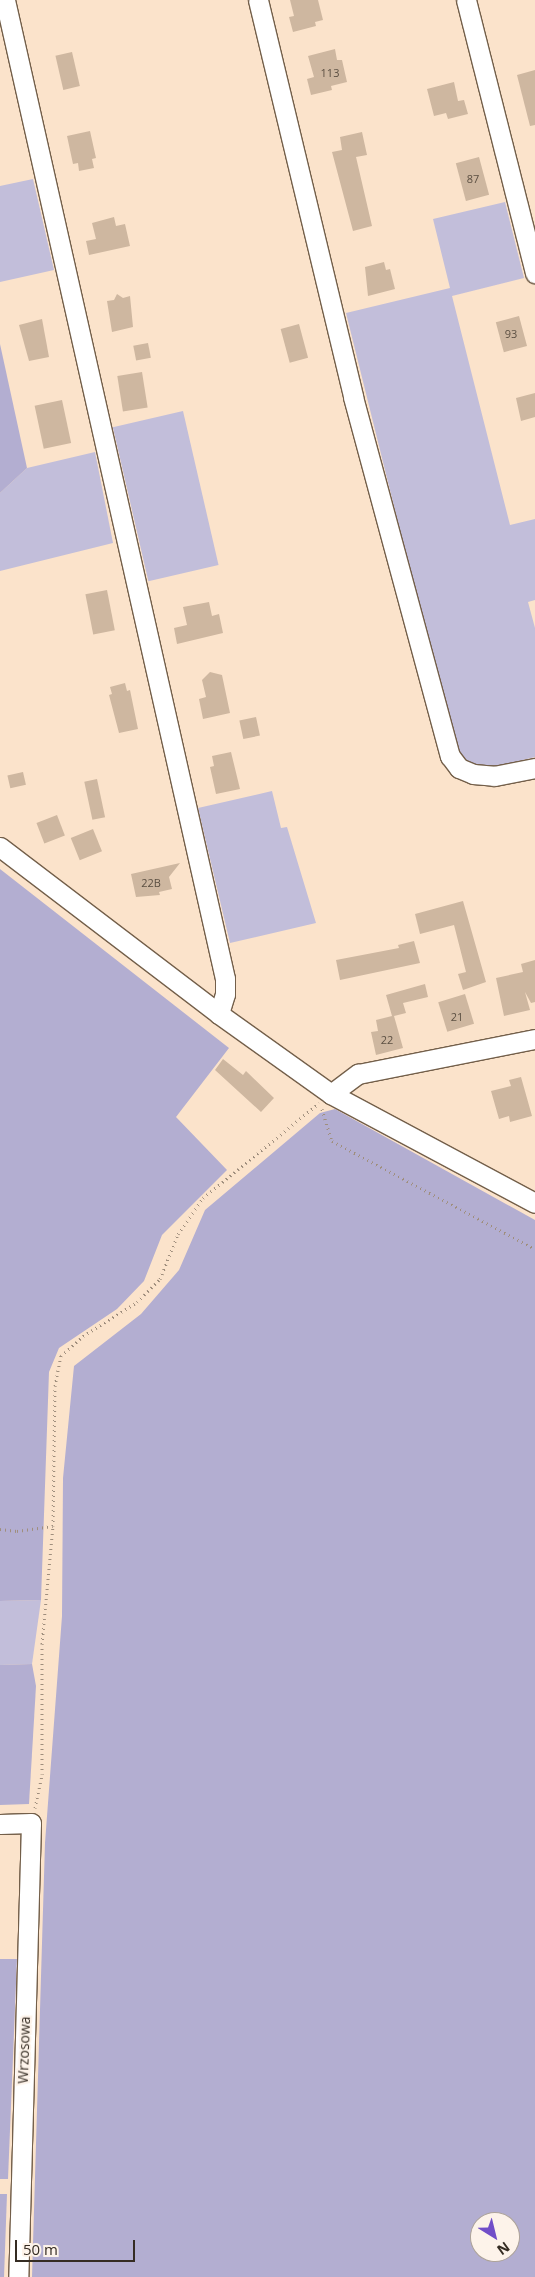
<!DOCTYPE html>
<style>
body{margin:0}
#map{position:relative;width:535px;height:2277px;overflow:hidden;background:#fbe3cb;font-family:"Open Sans",sans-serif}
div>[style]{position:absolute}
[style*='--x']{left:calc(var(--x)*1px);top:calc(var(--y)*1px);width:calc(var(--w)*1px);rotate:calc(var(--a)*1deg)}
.green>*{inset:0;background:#c2beda;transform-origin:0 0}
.forest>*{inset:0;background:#b3aed1}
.building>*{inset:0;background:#ceb7a0;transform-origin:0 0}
.path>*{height:3px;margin-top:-1.5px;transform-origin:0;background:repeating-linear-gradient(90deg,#9f8e7d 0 1px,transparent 0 5px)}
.roads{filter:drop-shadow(1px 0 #735f4a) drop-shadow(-1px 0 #735f4a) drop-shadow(0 1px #735f4a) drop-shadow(0 -1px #735f4a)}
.minor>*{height:19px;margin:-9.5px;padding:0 9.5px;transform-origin:9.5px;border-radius:9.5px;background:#fff}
span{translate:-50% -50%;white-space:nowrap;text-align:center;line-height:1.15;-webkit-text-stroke:4.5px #fdf3ea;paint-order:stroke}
.number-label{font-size:11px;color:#5b4f42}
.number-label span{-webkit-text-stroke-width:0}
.street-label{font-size:14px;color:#352c23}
.north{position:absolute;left:470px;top:2212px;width:50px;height:50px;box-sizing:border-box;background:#fdf3ea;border:1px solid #ada39a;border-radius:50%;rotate:144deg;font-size:14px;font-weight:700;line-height:20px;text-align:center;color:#352c23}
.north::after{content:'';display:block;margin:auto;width:18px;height:22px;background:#714ec8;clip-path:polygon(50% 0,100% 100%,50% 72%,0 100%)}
.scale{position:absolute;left:15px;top:2240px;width:120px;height:22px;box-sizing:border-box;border:2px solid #352c23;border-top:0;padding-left:6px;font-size:15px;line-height:18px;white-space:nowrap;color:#352c23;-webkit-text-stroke:4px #fdf3ea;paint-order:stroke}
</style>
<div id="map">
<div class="green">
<div style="clip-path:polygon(33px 179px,54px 270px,0 282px,0 186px)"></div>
<div style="clip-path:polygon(505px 202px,524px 278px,452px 296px,510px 525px,535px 519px,535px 600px,528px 602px,535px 628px,535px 757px,475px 772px,456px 756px,346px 313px,450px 288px,433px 219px)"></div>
<div style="left:183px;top:411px;width:158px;height:72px;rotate:77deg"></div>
<div style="clip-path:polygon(95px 452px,113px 543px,0 571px,0 493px,27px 468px)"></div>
<div style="clip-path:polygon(272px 791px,281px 828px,287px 827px,316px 923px,230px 943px,198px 808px)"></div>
<div style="clip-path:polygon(41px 1600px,32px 1664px,0 1665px,0 1601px)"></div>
</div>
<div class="forest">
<div style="clip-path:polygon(0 344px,27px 468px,0 493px)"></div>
<div style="clip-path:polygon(0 869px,229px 1048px,176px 1117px,227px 1170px,162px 1235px,144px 1281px,117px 1309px,59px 1348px,49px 1372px,41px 1600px,0 1601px)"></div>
<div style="clip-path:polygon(evenodd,335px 1109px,535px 1220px,535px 2277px,32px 2277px,45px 1843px,62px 1616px,63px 1478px,74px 1366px,141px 1314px,179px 1270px,205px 1210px,320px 1113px,335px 1109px,480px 2222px,510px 2222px,510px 2252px,480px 2252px,480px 2222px)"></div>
<div style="clip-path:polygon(32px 1664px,36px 1686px,29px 1804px,0 1805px,0 1665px)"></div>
<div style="clip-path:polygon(0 1959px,17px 1959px,8px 2179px,0 2179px)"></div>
<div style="clip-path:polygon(0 2194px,7px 2194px,4px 2277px,0 2277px)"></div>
</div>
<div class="building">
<div style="clip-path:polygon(290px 0,318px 0,323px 20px,315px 22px,316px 26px,293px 32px,289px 17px,294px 16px)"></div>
<div style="clip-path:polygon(335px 49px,337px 60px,342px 60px,347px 82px,331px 86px,332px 90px,311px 95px,307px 79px,314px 77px,308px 56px)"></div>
<div style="left:72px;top:52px;width:35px;height:17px;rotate:77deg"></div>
<div style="clip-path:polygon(535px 70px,535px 125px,530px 126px,517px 75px)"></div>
<div style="clip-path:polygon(454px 82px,458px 101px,464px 100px,468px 114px,448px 119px,446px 113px,434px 116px,427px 89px)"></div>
<div style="clip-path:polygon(90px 131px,96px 158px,92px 159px,94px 168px,79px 171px,78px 163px,73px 164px,67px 136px)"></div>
<div style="clip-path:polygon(362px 132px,367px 155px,356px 157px,372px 226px,353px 231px,332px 152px,342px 150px,340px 137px)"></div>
<div style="left:479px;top:157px;width:39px;height:24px;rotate:75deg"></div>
<div style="clip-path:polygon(114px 217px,116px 226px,125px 224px,130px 246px,89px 255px,86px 241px,96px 239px,92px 223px)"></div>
<div style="clip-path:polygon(384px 262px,386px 270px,390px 269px,395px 289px,368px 296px,365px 267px)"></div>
<div style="clip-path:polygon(117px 294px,123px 298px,130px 296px,133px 327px,112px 332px,107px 301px,114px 300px)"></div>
<div style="left:519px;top:316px;width:31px;height:24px;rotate:75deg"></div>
<div style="clip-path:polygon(42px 319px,49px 357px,29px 361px,19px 325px)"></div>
<div style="left:299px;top:324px;width:35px;height:19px;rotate:75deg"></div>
<div style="left:148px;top:343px;width:15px;height:15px;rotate:79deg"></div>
<div style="left:142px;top:372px;width:36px;height:25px;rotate:81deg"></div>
<div style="clip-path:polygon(535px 393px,535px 417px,521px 421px,516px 398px)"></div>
<div style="left:62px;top:400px;width:44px;height:28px;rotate:78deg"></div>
<div style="left:107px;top:590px;width:41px;height:22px;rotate:79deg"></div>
<div style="clip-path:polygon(209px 602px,212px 616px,219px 614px,223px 633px,177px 644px,174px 628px,187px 625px,183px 607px)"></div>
<div style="clip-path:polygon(210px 672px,222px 675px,230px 713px,203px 719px,199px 699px,206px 697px,202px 680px)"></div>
<div style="clip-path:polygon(125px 683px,127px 691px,130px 690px,138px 729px,119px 733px,109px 695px,112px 694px,110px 687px)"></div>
<div style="left:256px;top:717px;width:19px;height:17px;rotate:78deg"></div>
<div style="clip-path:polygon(231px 752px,240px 789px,216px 794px,210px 767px,214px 766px,212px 756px)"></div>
<div style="left:23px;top:772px;width:13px;height:16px;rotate:77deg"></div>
<div style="left:97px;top:779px;width:39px;height:13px;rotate:78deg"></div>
<div style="left:57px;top:815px;width:22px;height:22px;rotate:69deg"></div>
<div style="left:93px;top:829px;width:24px;height:24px;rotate:68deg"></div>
<div style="clip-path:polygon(180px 863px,169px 877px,172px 889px,159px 892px,160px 895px,136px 897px,131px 874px)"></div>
<div style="clip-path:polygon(463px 901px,486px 982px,463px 990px,458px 974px,466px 972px,454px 925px,420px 934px,415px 914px)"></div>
<div style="clip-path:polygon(414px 941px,420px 963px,340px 980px,336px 960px,399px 948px,398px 945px)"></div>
<div style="clip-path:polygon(535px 960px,535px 1002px,531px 1003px,525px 992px,530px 1010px,504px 1016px,496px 978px,523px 972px,521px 964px)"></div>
<div style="clip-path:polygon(425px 984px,428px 997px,403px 1003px,406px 1013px,394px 1016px,403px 1048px,376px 1055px,371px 1032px,378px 1031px,376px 1020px,392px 1016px,386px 995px)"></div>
<div style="left:465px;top:994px;width:31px;height:28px;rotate:73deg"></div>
<div style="clip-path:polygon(223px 1059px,243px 1075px,246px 1071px,274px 1098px,261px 1112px,215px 1070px)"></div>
<div style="clip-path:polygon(521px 1077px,532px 1116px,510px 1122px,509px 1116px,499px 1119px,491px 1091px,511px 1086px,509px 1080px)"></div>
</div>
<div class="path">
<div style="--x:322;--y:1109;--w:34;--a:73"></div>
<div style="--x:332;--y:1141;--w:230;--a:28"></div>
<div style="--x:0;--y:1529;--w:17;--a:7"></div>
<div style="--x:17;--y:1531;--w:36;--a:-8"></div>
<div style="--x:35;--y:1808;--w:35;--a:-78"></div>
<div style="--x:42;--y:1774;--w:130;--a:-90"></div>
<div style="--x:42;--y:1644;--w:119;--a:-84.7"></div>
<div style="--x:53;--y:1526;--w:140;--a:-89.2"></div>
<div style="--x:55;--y:1386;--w:31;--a:-79"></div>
<div style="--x:61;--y:1356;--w:30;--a:-42"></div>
<div style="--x:83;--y:1336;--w:64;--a:-32.2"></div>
<div style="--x:137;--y:1302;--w:33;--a:-45"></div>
<div style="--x:160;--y:1279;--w:48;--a:-68.2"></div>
<div style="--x:178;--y:1234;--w:44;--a:-55.2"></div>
<div style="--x:203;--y:1198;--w:150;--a:-39.3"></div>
</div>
<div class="roads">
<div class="minor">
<div style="--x:5;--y:0;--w:1003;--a:77.33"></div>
<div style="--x:225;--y:979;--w:15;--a:90"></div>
<div style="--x:225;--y:994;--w:21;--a:107"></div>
<div style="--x:258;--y:0;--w:408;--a:76.5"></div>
<div style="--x:353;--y:397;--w:372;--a:74.9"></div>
<div style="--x:450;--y:756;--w:15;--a:53"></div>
<div style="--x:459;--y:768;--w:15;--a:23"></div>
<div style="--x:473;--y:774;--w:21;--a:5"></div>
<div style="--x:494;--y:776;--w:42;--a:-11"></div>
<div style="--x:466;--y:0;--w:282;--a:75.8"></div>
<div style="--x:0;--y:847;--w:275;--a:37.3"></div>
<div style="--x:219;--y:1014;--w:138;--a:35.5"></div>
<div style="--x:331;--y:1094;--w:231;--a:28.1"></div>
<div style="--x:331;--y:1094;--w:34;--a:-37"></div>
<div style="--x:358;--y:1074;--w:180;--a:-11.2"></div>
<div style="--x:0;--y:1824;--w:31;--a:-2"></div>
<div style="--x:31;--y:1823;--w:454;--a:91.6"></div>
</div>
</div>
<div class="number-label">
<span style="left:330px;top:73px">113</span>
<span style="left:473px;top:179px">87</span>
<span style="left:511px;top:334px">93</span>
<span style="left:151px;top:883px">22B</span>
<span style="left:457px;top:1017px">21</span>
<span style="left:387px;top:1040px">22</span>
</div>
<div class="street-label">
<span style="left:24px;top:2050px;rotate:-88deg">Wrzosowa</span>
</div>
<div class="north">N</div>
<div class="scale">50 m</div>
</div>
